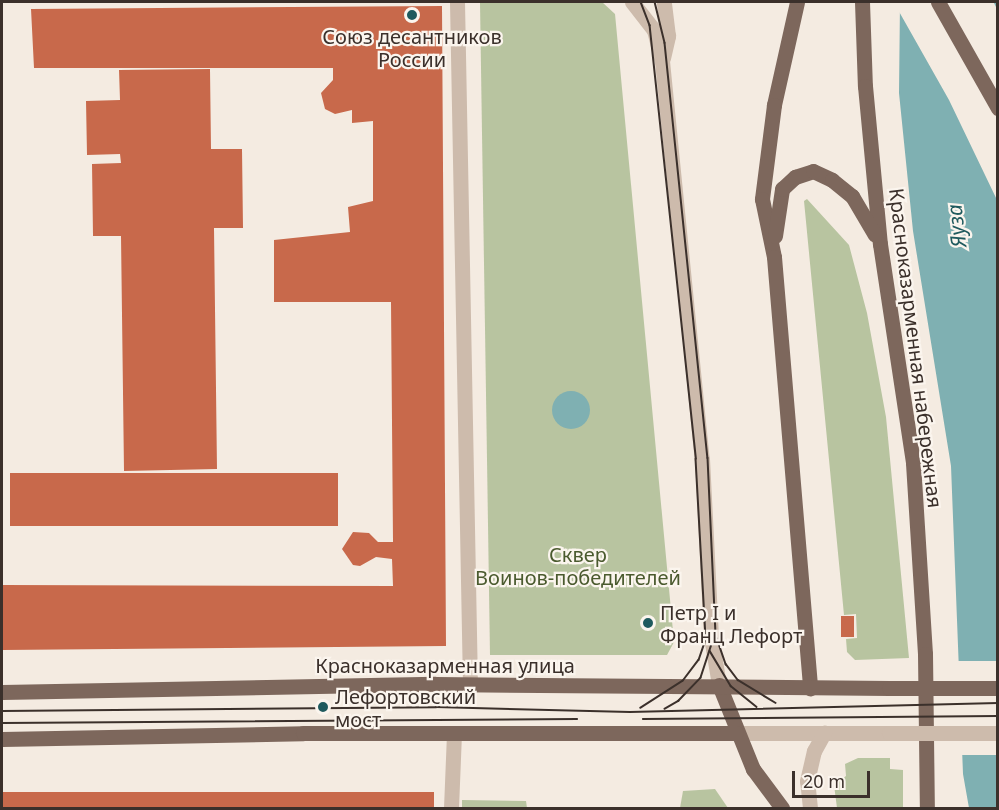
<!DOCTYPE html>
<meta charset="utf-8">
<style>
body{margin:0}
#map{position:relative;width:999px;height:810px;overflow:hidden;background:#f4ebe1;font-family:"Noto Sans",sans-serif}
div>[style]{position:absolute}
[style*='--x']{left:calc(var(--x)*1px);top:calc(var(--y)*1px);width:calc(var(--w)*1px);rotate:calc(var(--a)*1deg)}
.green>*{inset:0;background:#b8c4a0}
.water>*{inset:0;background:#7fb0b2}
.round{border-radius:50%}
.pier>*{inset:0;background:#f4ebe1;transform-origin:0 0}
.building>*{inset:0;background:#c8694b;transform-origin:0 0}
.minor>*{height:15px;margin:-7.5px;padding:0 7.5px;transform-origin:7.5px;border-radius:7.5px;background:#cdbbac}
.major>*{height:15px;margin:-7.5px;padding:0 7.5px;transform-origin:7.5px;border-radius:7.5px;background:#7d675c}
.tram>*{height:1.5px;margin:-0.75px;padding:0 0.75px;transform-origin:0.75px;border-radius:0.75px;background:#3b302b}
.minor-bridge>*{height:15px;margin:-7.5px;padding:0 7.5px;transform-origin:7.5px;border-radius:7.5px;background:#cdbbac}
.major-bridge>*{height:15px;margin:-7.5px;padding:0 7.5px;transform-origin:7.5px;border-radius:7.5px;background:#7d675c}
.dots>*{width:16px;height:16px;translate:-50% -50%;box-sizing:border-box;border:3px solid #fbf5ee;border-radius:50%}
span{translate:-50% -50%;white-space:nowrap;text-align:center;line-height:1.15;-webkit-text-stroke:4.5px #fbf5ee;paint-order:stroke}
.poi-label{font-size:20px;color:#3b302b}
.left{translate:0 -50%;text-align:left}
.street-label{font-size:20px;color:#3b302b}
.park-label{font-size:20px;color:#4a5a2e}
.water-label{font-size:21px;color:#1f5a5e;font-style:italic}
.frame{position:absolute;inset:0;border:3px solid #3b302b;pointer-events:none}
.scale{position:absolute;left:792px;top:771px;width:78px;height:27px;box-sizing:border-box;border:3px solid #3b302b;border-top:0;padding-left:8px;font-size:18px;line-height:21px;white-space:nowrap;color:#3b302b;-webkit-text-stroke:4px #fbf5ee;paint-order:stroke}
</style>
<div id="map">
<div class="green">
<div style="clip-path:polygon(480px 2px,602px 2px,615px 14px,674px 642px,667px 655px,490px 655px)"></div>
<div style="clip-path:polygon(807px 199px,849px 245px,867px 313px,886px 417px,909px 658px,855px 660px,847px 652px,846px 639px,857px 638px,856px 614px,844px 615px,804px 201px)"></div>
<div style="clip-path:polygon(858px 758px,890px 758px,890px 769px,903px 770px,903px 808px,837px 808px,834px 785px,846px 776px,845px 764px)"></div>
<div style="clip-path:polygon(715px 789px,728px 808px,680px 808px,683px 791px)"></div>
<div style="clip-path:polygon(462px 800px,526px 801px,527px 808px,462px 808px)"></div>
</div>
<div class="water">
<div style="clip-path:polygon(900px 2px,997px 2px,997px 808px,969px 808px,963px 774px,951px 466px,913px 231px,899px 93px)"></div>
<div class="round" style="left:552px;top:391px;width:38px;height:38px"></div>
</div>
<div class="pier">
<div style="clip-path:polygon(897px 2px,994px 3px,998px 11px,997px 200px,949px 100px,897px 8px)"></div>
<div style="left:957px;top:661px;width:40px;height:94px"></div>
</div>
<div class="building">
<div style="clip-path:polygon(442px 6px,446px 646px,2px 650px,2px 585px,393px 586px,392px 559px,376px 557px,360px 566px,353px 565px,342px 549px,353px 532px,369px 533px,378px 542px,393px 542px,391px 302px,274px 302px,274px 240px,350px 232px,348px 207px,373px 201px,373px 121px,352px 123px,352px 110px,335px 114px,325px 109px,321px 93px,333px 80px,333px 68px,34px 68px,31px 9px)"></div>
<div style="clip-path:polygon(210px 69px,211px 149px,242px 149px,243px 228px,214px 228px,217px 469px,124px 471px,121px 236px,93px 236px,92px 164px,121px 163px,120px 154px,87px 155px,86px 101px,120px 100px,119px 70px)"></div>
<div style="left:10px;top:473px;width:328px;height:53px"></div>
<div style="left:841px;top:616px;width:13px;height:21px"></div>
<div style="left:2px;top:792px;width:432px;height:16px"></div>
</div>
<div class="minor">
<div style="--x:457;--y:2;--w:682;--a:88.91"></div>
<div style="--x:632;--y:2;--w:36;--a:52"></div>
<div style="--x:654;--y:30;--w:32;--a:76"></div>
<div style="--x:662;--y:61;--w:400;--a:84.3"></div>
<div style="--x:702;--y:459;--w:178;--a:87.1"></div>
<div style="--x:711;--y:637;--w:49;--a:80.5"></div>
<div style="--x:663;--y:58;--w:23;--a:-77"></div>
<div style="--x:668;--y:36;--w:34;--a:-97"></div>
<div style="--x:736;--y:733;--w:153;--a:0"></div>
<div style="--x:451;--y:808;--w:75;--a:-87.7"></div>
<div style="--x:810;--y:808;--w:27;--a:-96"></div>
<div style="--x:807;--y:781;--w:31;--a:-77"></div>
<div style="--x:814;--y:751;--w:21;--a:-61"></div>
</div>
<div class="major">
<div style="--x:797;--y:2;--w:106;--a:102.6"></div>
<div style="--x:774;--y:105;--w:95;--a:97.3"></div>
<div style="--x:762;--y:199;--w:59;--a:78.3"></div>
<div style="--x:774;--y:257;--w:433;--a:85.2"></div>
<div style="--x:862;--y:2;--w:84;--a:88"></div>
<div style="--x:865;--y:86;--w:159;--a:84.6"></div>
<div style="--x:880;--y:244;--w:221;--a:81.4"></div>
<div style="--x:913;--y:463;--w:191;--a:86.4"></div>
<div style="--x:925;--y:654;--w:154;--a:89.3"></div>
<div style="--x:938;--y:2;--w:122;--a:60.5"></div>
<div style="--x:775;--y:236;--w:48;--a:-81.5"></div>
<div style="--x:782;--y:189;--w:18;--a:-43"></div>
<div style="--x:795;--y:177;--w:19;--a:-18"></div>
<div style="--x:813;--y:171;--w:21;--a:25"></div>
<div style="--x:832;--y:180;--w:26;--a:39"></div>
<div style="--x:852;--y:196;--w:45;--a:59.5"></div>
<div style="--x:719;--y:685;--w:91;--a:68"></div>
<div style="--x:753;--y:769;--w:49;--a:53.4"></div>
<div style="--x:2;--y:692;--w:433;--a:-1.1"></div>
<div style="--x:435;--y:684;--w:454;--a:0.5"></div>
<div style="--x:2;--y:739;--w:301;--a:-1.1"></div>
<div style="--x:303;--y:733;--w:433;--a:0"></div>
</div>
<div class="tram">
<div style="--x:641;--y:2;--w:25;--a:69"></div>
<div style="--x:650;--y:25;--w:436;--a:83.9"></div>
<div style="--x:696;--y:459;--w:181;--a:86.8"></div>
<div style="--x:706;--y:640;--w:21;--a:109"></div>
<div style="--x:699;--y:660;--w:26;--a:127"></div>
<div style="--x:683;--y:681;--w:50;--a:147.3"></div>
<div style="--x:655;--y:2;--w:42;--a:76.3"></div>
<div style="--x:665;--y:43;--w:417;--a:84.1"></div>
<div style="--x:708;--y:458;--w:174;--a:87.4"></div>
<div style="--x:716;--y:632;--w:48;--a:108.1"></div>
<div style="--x:701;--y:678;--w:32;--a:134"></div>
<div style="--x:679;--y:701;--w:16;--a:150"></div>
<div style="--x:717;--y:638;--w:28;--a:71"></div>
<div style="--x:726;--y:664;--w:20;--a:53"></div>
<div style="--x:738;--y:680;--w:44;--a:31.2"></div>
<div style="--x:710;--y:651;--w:41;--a:59"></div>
<div style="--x:731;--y:686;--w:33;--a:39"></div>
<div style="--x:2;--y:711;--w:434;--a:-0.5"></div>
<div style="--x:436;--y:707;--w:194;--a:1.5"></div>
<div style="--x:630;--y:712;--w:368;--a:-1.4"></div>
<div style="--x:643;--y:719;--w:355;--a:-0.5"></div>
<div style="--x:2;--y:723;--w:575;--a:-0.4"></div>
</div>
<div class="minor-bridge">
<div style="--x:889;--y:733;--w:109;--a:0"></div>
</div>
<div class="major-bridge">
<div style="--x:889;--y:688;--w:109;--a:0"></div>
</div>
<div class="dots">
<div style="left:412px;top:15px;background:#1f5a5e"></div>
<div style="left:648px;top:623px;background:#1f5a5e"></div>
<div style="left:323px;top:707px;background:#1f5a5e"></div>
</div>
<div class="poi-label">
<span style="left:412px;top:48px">Союз десантников<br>России</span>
<span class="left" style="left:660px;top:624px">Петр I и<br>Франц Лефорт</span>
<span class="left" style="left:335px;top:708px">Лефортовский<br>мост</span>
</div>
<div class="street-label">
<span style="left:916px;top:348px;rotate:83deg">Красноказарменная набережная</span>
<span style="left:445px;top:665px">Красноказарменная улица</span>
</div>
<div class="park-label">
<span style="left:578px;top:566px">Сквер<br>Воинов-победителей</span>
</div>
<div class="water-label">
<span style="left:956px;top:226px;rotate:-97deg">Яуза</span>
</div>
<div class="frame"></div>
<div class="scale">20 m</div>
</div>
